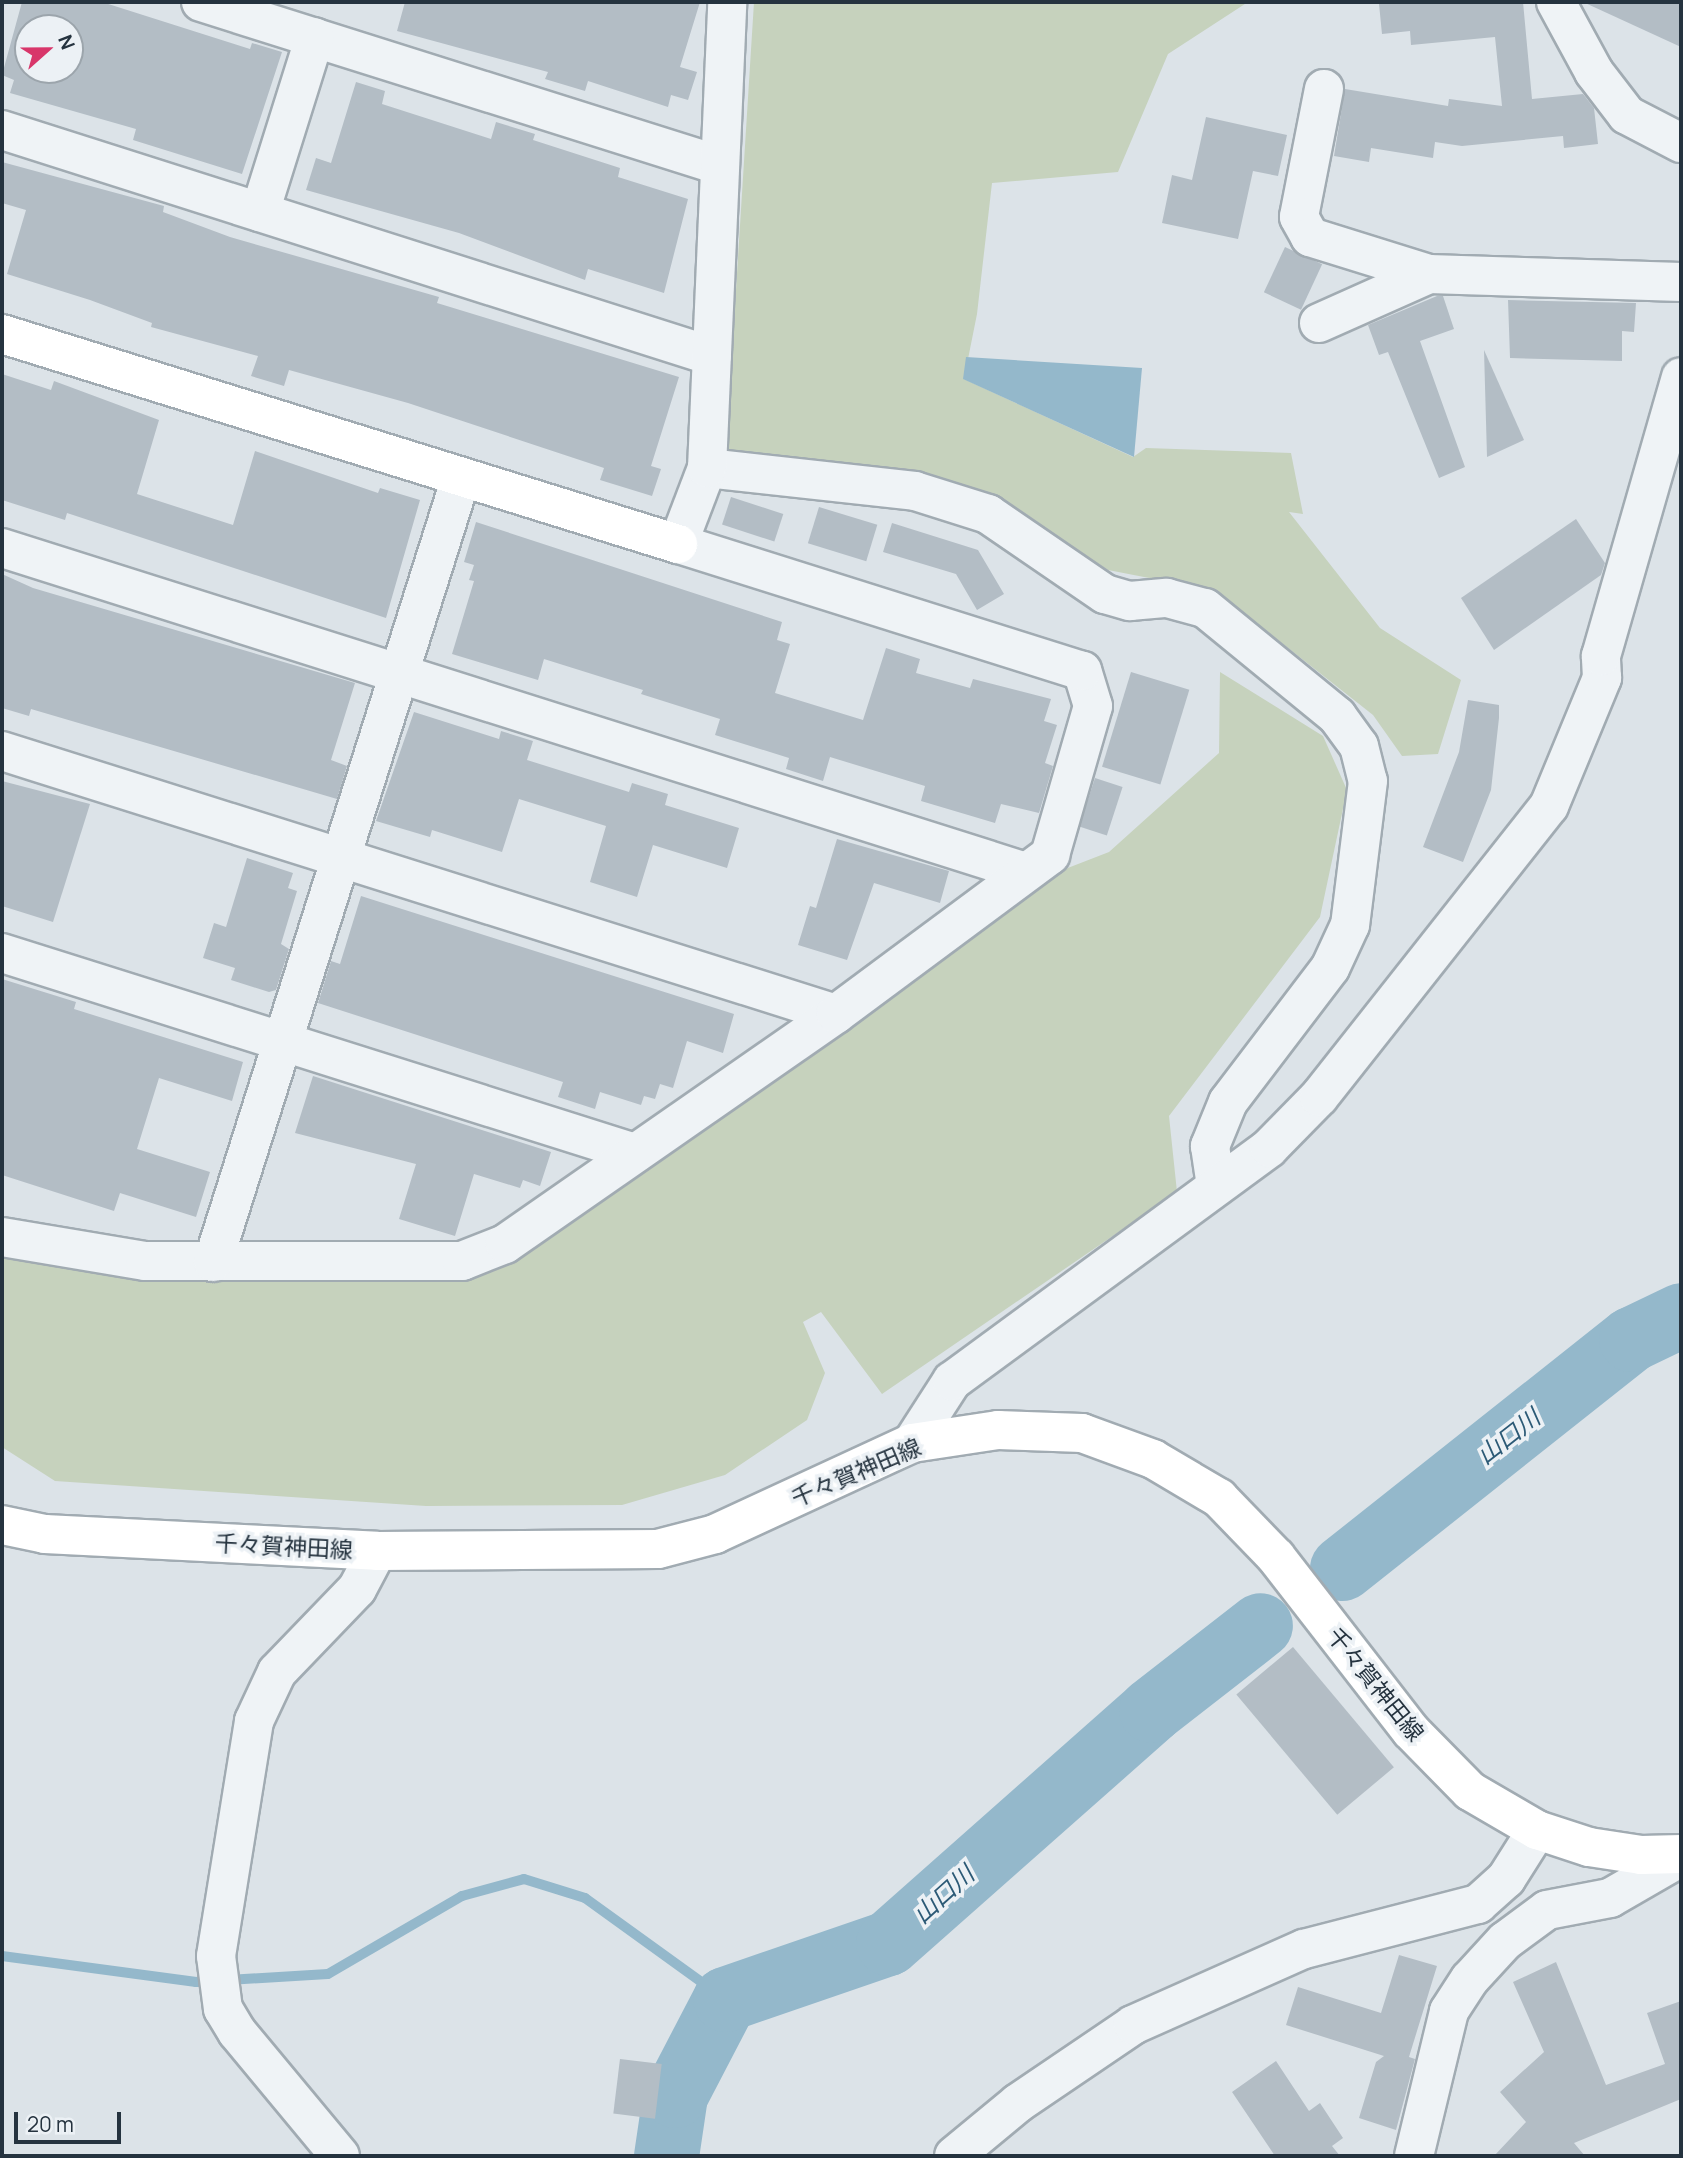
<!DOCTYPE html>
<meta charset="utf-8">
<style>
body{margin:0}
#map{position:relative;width:1683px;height:2158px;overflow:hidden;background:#dce3e8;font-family:Manrope,"Noto Sans JP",sans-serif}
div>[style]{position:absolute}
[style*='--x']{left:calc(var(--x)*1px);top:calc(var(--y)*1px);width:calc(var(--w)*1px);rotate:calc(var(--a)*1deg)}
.green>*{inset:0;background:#c6d2bd}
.water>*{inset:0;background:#94b8cb}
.stream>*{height:10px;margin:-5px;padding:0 5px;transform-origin:5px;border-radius:5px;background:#94b8cb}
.river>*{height:65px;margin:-32.5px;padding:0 32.5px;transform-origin:32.5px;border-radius:32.5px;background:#94b8cb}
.building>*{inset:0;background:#b3bdc5;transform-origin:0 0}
.roads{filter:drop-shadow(2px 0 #a1abb2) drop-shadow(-2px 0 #a1abb2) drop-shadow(0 2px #a1abb2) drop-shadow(0 -2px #a1abb2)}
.street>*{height:38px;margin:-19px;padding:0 19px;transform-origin:19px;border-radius:19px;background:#eff3f6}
.secondary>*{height:38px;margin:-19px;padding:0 19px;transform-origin:19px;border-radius:19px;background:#fff}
span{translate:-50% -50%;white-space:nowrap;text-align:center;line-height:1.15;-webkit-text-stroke:7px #ecf1f5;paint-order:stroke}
.street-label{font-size:23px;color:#25333f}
.water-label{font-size:24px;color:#2c5a76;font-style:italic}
.frame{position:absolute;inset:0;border:4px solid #25333f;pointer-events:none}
.north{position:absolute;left:14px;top:14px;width:70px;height:70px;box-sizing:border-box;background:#ecf1f5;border:2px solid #9ca5ac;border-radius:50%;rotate:69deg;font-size:19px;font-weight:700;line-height:28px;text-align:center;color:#25333f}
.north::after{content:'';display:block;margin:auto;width:24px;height:32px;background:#d8366a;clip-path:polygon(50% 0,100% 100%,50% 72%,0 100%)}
.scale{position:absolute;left:14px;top:2112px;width:107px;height:32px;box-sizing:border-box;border:4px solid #25333f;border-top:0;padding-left:9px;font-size:21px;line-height:24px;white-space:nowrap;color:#25333f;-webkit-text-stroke:5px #ecf1f5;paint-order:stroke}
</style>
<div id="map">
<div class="green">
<div style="clip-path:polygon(754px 2px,1248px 2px,1168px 54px,1118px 172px,992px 183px,977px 314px,964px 379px,1133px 457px,1146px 448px,1291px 453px,1303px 514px,1289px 512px,1380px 628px,1461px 680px,1438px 754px,1402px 756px,1373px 715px,1216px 591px,1108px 570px,1012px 509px,921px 477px,726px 449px)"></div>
<div style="clip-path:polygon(1220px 672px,1323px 736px,1347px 790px,1320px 917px,1169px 1116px,1177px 1192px,882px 1394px,821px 1312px,803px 1322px,825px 1373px,807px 1420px,725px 1475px,622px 1505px,426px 1506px,55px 1481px,2px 1447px,2px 1252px,479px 1271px,1060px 871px,1109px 852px,1219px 753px)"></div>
</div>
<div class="water">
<div style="clip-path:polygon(966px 357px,1142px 368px,1134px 457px,963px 379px)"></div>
</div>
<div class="stream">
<div style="--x:2;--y:1956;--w:196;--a:7.6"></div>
<div style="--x:196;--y:1982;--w:132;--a:-3.5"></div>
<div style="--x:328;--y:1974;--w:155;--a:-30.2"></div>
<div style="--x:462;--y:1896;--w:64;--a:-15.3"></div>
<div style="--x:524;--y:1879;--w:64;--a:17.3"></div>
<div style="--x:585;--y:1898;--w:173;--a:35.8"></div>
</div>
<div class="river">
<div style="--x:1342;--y:1568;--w:369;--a:-38.4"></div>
<div style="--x:1631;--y:1339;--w:55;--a:-25.6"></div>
<div style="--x:666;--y:2156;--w:62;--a:-81.6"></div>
<div style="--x:675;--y:2095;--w:108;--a:-62.5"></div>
<div style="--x:725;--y:1999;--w:172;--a:-19"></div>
<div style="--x:888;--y:1943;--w:351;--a:-41.5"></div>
<div style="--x:1151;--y:1710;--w:138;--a:-37.9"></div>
</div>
<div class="building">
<div style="clip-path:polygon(evenodd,22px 2px,102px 2px,250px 49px,252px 43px,282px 52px,242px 174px,133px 140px,136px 129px,10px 93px,14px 80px,2px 75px,22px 2px,28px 28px,70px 28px,70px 70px,28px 70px,28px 28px)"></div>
<div style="clip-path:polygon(405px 2px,700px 2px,680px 67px,697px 72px,688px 100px,671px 95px,668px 107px,588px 81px,585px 91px,545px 79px,548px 72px,397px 31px)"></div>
<div style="clip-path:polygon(1411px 2px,1523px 2px,1532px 99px,1583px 94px,1594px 108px,1598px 144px,1564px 148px,1563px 136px,1462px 146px,1435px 142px,1433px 158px,1371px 148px,1369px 162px,1334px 156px,1345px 89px,1448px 106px,1449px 99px,1502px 106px,1495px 37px,1411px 45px,1410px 31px,1382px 34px,1379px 4px)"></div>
<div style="clip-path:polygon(1583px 2px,1681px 2px,1681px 47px)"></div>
<div style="clip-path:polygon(356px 82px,385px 91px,382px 104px,491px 139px,496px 122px,535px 134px,533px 140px,620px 168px,618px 177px,688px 199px,664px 293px,588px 269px,585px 280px,459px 233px,306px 190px,316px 158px,331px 163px)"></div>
<div style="clip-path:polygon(1206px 117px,1287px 135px,1278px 176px,1253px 171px,1238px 239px,1162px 223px,1172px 175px,1192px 180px)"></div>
<div style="clip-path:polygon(2px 162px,164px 206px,163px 212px,230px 237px,439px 297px,437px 303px,679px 377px,651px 466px,661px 469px,652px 496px,600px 480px,604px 468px,408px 403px,289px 370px,284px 386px,251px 376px,258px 356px,151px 327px,152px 323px,90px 300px,7px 274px,26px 210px,2px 203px)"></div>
<div style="left:1285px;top:247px;width:41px;height:50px;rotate:25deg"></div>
<div style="clip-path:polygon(1437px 296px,1443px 296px,1454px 329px,1420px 341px,1465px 467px,1439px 478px,1388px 352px,1379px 355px,1368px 325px)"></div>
<div style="clip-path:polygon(1508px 300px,1636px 303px,1634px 332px,1622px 331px,1622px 361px,1510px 358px)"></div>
<div style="clip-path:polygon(1484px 350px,1524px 440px,1487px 457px)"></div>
<div style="clip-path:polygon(2px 374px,51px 390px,54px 381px,159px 420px,137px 494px,233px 525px,255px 451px,378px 493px,380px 488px,420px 500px,386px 618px,67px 513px,65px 520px,2px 500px)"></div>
<div style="left:731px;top:497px;width:55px;height:29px;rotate:18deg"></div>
<div style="left:819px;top:507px;width:61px;height:38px;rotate:17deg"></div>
<div style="clip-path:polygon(1576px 519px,1605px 563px,1601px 575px,1494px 650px,1461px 598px)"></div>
<div style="clip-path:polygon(476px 522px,782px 622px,777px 640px,790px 644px,775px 693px,863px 720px,886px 648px,920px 659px,916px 673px,970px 688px,973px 679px,1051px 699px,1044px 721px,1057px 725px,1045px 763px,1053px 766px,1039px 813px,1001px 804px,995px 823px,921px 801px,925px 786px,830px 757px,823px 781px,786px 769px,789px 758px,715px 735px,720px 719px,641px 694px,643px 690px,544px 659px,538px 680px,452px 654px,474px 581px,469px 580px,474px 565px,464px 562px)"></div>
<div style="clip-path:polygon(892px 523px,978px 550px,1004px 594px,977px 610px,956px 574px,883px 552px)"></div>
<div style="clip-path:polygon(2px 574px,33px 588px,355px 683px,331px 760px,347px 766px,337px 799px,31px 709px,29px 716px,2px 708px)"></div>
<div style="left:1131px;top:672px;width:61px;height:99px;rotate:17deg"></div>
<div style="clip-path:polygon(1468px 700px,1499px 705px,1499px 718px,1491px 790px,1463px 862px,1423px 847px,1459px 752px)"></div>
<div style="clip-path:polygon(414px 712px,499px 739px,501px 731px,533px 741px,527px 760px,629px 792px,632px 783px,668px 794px,665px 805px,739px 828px,727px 868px,653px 845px,637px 897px,590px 882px,606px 826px,519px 799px,502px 852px,432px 830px,430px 837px,376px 821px)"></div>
<div style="left:1095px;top:778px;width:29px;height:51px;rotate:18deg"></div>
<div style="clip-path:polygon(2px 781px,90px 804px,53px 922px,2px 906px)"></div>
<div style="clip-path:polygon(837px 839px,949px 871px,940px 903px,874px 883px,847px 960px,798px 945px,810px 906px,816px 908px)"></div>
<div style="clip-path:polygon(247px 858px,293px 873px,288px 888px,297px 891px,281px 944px,289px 949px,276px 990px,269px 992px,231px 980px,235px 968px,203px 958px,214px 923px,226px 927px)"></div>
<div style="clip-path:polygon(361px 896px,734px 1014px,723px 1053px,687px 1041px,673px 1088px,660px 1084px,655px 1099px,644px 1096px,641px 1105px,600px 1092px,595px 1109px,558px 1097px,563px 1082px,318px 1003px,331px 961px,340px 964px)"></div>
<div style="clip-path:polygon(2px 979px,76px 1002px,74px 1009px,243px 1062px,232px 1101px,159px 1078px,137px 1149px,210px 1172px,196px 1217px,120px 1193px,114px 1211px,2px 1175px)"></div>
<div style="clip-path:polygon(313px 1076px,551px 1152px,540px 1186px,523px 1180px,520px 1188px,474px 1174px,455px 1236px,399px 1219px,416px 1164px,295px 1133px)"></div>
<div style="left:1293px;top:1647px;width:157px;height:74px;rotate:50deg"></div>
<div style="clip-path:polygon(1399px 1955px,1437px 1966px,1409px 2057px,1415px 2059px,1396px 2130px,1359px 2118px,1376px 2062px,1384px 2056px,1286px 2025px,1298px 1987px,1381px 2013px)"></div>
<div style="clip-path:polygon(1556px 1962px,1606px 2085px,1665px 2064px,1647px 2013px,1681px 2001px,1681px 2099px,1574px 2143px,1585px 2156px,1494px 2156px,1526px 2122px,1500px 2092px,1544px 2052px,1513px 1982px)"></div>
<div style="left:620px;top:2059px;width:42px;height:55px;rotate:7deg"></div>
<div style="clip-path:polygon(1276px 2061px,1309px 2111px,1320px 2103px,1343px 2138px,1332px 2146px,1340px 2156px,1275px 2156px,1232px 2092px)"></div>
</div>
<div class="roads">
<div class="street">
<div style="--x:201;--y:2;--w:543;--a:17.47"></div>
<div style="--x:1556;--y:2;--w:80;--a:61.5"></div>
<div style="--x:1594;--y:72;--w:54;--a:52.5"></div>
<div style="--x:1627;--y:115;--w:61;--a:27.4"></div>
<div style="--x:1324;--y:89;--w:130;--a:101.1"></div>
<div style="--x:1299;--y:217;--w:23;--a:61"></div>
<div style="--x:1310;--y:237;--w:125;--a:17.3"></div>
<div style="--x:1429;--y:274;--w:252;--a:1.8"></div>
<div style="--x:2;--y:130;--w:745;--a:17.66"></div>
<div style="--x:260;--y:212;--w:183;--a:-72.6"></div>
<div style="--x:1319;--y:323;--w:120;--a:-24"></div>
<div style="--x:707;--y:468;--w:209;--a:6.3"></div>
<div style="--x:915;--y:491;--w:77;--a:17.5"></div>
<div style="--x:988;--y:514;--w:142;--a:34.4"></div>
<div style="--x:1105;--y:594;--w:26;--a:16"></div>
<div style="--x:1130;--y:601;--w:37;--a:-5"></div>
<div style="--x:1167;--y:598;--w:39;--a:15"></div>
<div style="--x:1205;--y:608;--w:171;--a:39.3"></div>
<div style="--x:1337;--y:716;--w:37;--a:54"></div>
<div style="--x:1359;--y:746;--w:36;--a:76"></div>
<div style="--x:1368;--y:781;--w:145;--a:97.1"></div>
<div style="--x:1350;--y:925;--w:47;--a:114.9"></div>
<div style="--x:1330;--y:968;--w:168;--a:127.3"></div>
<div style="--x:1228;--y:1102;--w:48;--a:112.2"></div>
<div style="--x:1210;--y:1146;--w:40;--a:81.5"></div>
<div style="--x:2;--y:548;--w:1074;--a:17.56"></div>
<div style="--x:2;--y:751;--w:874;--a:17.5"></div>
<div style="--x:2;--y:953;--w:664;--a:17.53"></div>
<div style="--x:2;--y:1237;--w:145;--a:9.5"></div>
<div style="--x:145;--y:1261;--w:317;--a:0"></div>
<div style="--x:462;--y:1261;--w:46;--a:-21.6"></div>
<div style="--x:505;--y:1244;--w:403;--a:-34.8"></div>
<div style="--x:836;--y:1014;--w:267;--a:-36.6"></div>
<div style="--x:1050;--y:855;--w:155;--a:-73.9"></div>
<div style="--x:1093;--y:706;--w:37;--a:-107"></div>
<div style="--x:1082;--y:671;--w:423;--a:-162.5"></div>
<div style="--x:678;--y:544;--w:81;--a:-69.1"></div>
<div style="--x:707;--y:468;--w:466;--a:-87.5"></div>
<div style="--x:213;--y:1262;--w:822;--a:-72.45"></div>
<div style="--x:912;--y:1443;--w:74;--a:-57.2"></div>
<div style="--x:952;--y:1381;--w:393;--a:-36.3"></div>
<div style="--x:1269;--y:1148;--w:71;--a:-45.6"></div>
<div style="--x:1319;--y:1097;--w:371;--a:-51.7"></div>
<div style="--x:1549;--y:806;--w:139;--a:-67.5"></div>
<div style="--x:1602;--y:678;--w:22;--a:-93"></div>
<div style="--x:1601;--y:656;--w:290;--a:-74"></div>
<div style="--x:340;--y:2156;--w:161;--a:-129.7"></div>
<div style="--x:237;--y:2032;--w:27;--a:-121"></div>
<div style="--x:223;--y:2009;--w:53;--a:-97.5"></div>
<div style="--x:216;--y:1956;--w:238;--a:-80.8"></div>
<div style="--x:254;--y:1721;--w:54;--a:-64.9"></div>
<div style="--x:277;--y:1672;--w:115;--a:-46.1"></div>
<div style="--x:357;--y:1589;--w:43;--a:-62.2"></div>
<div style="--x:954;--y:2156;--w:83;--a:-39.6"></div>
<div style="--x:1018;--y:2103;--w:139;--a:-34.1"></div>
<div style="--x:1133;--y:2025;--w:187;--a:-24"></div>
<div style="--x:1304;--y:1949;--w:180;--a:-14.5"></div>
<div style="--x:1478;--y:1904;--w:38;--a:-42"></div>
<div style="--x:1506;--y:1879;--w:58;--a:-57.7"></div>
<div style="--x:1414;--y:2156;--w:149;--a:-76.4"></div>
<div style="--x:1449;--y:2011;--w:38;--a:-57"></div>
<div style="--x:1470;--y:1979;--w:52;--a:-47.4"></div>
<div style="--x:1505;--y:1941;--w:52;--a:-36.4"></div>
<div style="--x:1547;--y:1910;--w:64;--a:-10.8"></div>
<div style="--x:1610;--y:1898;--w:82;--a:-30"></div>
</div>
<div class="secondary">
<div style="--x:2;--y:334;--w:708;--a:17.26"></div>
<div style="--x:2;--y:1525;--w:44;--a:11.8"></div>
<div style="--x:45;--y:1534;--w:332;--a:2.9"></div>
<div style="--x:377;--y:1551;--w:281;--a:-0.4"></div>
<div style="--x:658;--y:1549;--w:59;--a:-14.7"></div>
<div style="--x:715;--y:1534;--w:217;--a:-24.8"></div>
<div style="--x:912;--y:1443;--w:87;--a:-8.6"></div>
<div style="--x:998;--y:1430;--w:84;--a:2"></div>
<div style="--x:1082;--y:1433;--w:76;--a:20.1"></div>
<div style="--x:1153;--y:1459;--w:77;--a:30.6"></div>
<div style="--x:1219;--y:1498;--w:82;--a:46"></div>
<div style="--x:1276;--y:1557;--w:220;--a:52.2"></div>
<div style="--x:1411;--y:1731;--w:84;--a:45.5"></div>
<div style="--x:1470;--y:1791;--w:78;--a:30.2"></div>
<div style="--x:1537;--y:1830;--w:55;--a:18.1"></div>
<div style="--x:1589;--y:1847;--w:53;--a:8.7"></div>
<div style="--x:1641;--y:1855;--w:40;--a:-1.4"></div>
</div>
</div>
<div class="street-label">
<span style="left:856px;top:1472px;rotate:-23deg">千々賀神田線</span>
<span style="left:284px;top:1546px;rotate:3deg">千々賀神田線</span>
<span style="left:1376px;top:1684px;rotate:51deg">千々賀神田線</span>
</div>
<div class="water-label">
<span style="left:1508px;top:1436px;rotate:-38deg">山口川</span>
<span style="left:943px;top:1894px;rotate:-42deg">山口川</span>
</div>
<div class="frame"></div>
<div class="north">N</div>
<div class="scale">20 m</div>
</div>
